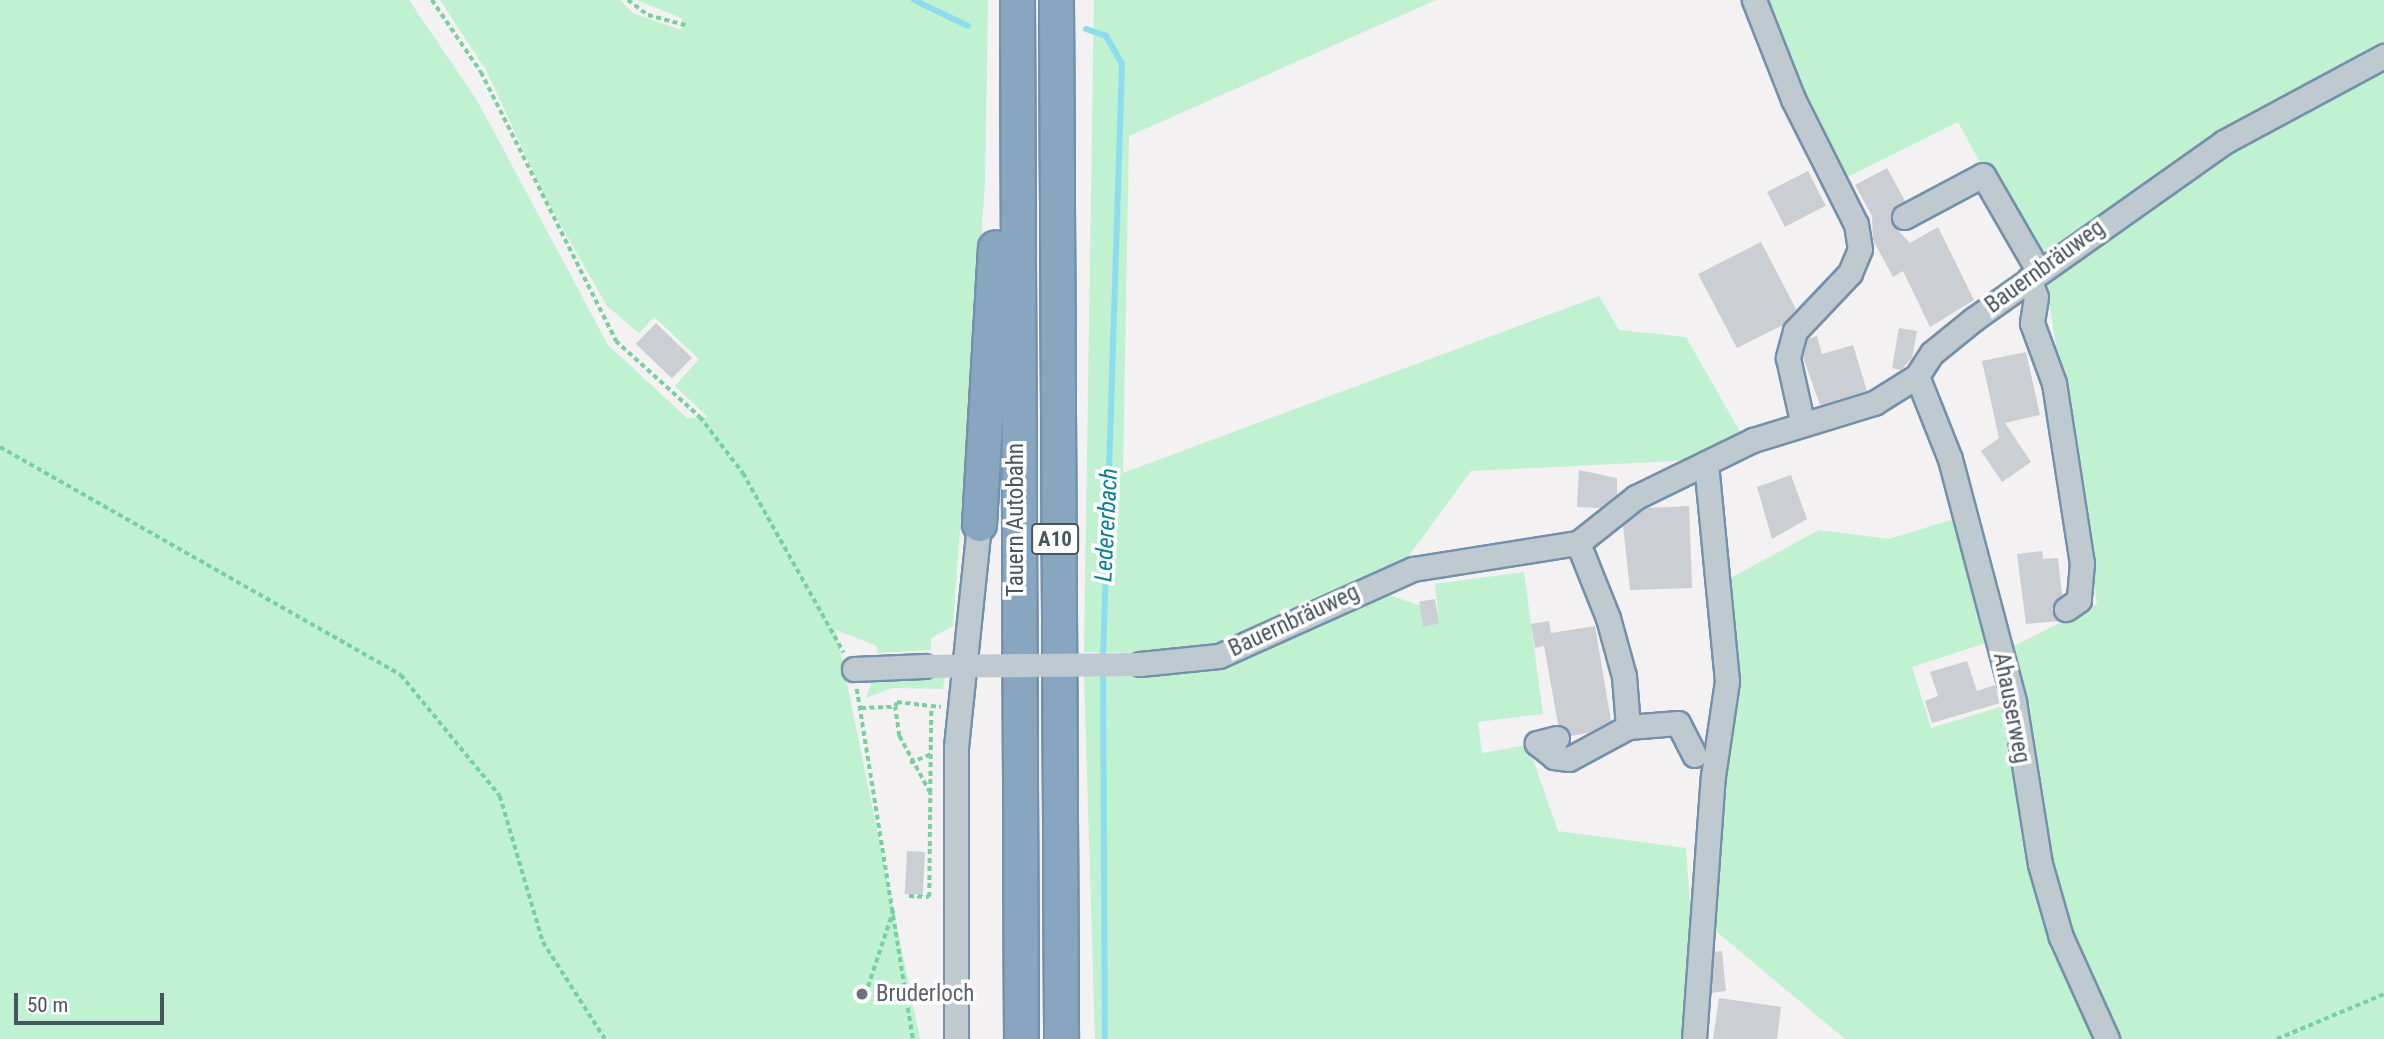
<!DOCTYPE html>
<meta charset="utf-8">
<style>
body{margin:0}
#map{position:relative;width:2384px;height:1039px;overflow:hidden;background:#f3f1f1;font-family:"Roboto Condensed",sans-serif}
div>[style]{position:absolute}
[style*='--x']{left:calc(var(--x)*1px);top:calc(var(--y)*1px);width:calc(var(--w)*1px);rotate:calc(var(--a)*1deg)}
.green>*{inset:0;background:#c0f1d1}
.stream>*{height:6px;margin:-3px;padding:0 3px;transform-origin:3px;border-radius:3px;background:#8cdeef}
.building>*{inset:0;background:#cbced3;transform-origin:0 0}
.path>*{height:3.5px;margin-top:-1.75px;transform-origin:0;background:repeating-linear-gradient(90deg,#76d0a0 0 5px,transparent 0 8.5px)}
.roads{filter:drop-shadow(2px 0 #7391ac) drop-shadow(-2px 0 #7391ac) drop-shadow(0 2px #7391ac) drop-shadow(0 -2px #7391ac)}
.minor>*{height:23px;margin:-11.5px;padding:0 11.5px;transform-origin:11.5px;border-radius:11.5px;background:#bfc9d0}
.highway>*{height:33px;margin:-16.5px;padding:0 16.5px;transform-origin:16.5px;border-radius:16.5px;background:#88a6c0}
.minor-bridge>*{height:23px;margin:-11.5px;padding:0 11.5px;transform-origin:11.5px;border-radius:11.5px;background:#bfc9d0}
.dots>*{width:19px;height:19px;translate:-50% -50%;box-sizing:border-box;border:4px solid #fff;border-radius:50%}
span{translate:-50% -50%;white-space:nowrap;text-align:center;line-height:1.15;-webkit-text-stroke:7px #fff;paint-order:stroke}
.shield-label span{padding:2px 5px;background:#fff;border:2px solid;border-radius:5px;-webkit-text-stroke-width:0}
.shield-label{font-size:21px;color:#48555f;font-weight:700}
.street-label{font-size:23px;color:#48555f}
.worship-label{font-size:23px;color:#5b616d}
.left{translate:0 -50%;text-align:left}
.water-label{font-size:24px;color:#0a8199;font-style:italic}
.scale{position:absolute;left:14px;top:993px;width:150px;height:32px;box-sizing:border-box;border:4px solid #48555f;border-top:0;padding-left:9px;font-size:21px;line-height:24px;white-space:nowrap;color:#48555f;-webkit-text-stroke:5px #fff;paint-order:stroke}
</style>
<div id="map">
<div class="green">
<div style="clip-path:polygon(0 0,409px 0,478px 102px,608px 345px,687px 418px,708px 417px,675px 386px,699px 359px,654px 317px,639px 333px,607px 306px,546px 199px,486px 70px,440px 0,620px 0,633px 13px,681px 30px,682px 18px,636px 0,988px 0,985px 183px,953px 626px,931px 638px,931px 650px,877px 653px,877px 646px,836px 630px,920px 1039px,0 1039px)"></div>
<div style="clip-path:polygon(1094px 0,1436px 0,1129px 136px,1123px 473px,1599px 296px,1619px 330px,1686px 337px,1743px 437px,1695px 460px,1471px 471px,1400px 568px,1234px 643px,1147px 653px,1084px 652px)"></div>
<div style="clip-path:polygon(1763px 0,2384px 0,2384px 51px,2041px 257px,2026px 247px,1958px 122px,1839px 181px)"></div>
<div style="clip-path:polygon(2384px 63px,2384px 1039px,2115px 1039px,2092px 995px,2054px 888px,2010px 648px,2097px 604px,2045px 276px,2222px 150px)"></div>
<div style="clip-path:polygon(1954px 519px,1992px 641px,1912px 667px,1931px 728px,2010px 704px,2038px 877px,2103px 1039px,1845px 1039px,1711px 927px,1723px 582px,1819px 530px,1889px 539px)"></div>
<div style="clip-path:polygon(1524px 572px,1543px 714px,1478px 722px,1482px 753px,1528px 745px,1558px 831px,1686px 848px,1693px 948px,1690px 1039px,1095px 1039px,1084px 674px,1188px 671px,1236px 658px,1378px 591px,1438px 612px,1435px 584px)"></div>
<div style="clip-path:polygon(884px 674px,945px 676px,943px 689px,892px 688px,866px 698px,872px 681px)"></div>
</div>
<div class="stream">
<div style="--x:914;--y:0;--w:60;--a:25.7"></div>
<div style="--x:1086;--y:29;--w:21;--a:19"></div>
<div style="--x:1106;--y:36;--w:32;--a:60"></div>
<div style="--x:1122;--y:64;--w:595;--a:91.83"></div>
<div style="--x:1103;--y:670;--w:369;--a:89.7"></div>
</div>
<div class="building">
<div style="clip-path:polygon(1887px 168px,1905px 201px,1892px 210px,1892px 224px,1910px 243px,1938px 227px,1974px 300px,1930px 327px,1903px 271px,1893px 277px,1873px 240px,1872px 216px,1855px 185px)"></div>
<div style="left:1808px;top:171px;width:39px;height:46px;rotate:63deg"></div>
<div style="clip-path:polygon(1761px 242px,1796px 309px,1783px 325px,1737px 348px,1698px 274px)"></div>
<div style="left:656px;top:323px;width:50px;height:29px;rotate:44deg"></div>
<div style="clip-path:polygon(1899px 328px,1917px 331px,1912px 358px,1901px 370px,1892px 368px)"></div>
<div style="clip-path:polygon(1817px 336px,1822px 354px,1853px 345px,1867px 391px,1820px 405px,1803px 357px,1807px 339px)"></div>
<div style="clip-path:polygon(2026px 352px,2040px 415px,2005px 423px,2031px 462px,2002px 482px,1981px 451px,1999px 438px,1982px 361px)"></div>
<div style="clip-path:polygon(1579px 470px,1617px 478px,1617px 495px,1600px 508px,1577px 507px)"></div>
<div style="clip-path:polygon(1791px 475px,1807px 519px,1772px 539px,1757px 487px)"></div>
<div style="clip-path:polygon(1689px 506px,1692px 588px,1630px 590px,1623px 525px,1646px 508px)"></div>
<div style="clip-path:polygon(2042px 551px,2043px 559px,2058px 558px,2062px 595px,2052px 609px,2059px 621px,2026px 624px,2017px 554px)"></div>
<div style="left:1435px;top:599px;width:25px;height:16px;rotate:81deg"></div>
<div style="clip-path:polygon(1549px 621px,1551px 633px,1595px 626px,1611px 721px,1588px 733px,1571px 736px,1558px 724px,1544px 646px,1535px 648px,1531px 624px)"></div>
<div style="clip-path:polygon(1967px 661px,1977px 691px,1995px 685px,2000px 703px,1932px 723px,1925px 701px,1938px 696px,1930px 672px)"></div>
<div style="left:907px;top:851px;width:18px;height:43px;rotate:3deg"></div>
<div style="clip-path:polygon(1722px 951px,1726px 991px,1711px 993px,1714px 952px)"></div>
<div style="clip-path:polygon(1719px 998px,1781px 1007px,1777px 1039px,1713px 1039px)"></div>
</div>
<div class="path">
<div style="--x:432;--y:0;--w:87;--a:55.8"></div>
<div style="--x:481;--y:72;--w:301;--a:63.3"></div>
<div style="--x:616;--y:341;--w:113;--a:42.1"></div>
<div style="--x:700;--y:417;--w:71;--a:52.5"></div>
<div style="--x:743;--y:473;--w:206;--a:60.7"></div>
<div style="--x:628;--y:0;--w:25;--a:37"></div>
<div style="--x:648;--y:15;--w:39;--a:15"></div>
<div style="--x:0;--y:447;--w:461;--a:29.6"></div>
<div style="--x:401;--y:675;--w:156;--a:50.7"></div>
<div style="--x:500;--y:796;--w:152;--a:73.6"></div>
<div style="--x:543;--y:942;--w:115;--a:57.4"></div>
<div style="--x:857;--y:689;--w:354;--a:80.9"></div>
<div style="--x:861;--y:708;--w:34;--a:-2"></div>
<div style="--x:910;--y:763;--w:23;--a:-23"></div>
<div style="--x:930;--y:793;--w:85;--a:-89.3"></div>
<div style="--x:909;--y:896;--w:20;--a:3"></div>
<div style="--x:929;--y:897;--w:104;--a:-89.4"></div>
<div style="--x:930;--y:793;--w:65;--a:-118.5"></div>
<div style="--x:899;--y:736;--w:29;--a:-98"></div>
<div style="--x:895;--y:707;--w:5;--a:-68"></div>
<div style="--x:897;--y:702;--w:44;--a:6.5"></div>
<div style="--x:865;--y:995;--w:89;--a:-71.6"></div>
<div style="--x:2277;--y:1039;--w:116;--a:-22.8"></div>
</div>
<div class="roads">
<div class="minor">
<div style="--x:1754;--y:0;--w:106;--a:68.5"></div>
<div style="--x:1793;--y:99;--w:140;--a:63.3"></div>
<div style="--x:1856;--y:224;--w:25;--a:81"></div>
<div style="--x:1860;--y:249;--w:26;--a:113"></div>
<div style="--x:1850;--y:273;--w:80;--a:133.5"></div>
<div style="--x:1795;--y:331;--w:28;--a:105"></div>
<div style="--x:1788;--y:358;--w:65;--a:77.5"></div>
<div style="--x:1904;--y:217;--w:89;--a:-28"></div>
<div style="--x:1983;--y:175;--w:112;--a:60"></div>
<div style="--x:2029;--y:279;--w:19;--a:69"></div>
<div style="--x:2036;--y:297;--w:26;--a:99"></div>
<div style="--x:2032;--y:323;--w:64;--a:69.9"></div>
<div style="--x:2054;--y:383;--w:182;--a:81.2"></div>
<div style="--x:2082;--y:563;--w:37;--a:95"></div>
<div style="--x:2079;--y:600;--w:16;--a:145"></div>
<div style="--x:1917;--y:376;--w:89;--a:68.3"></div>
<div style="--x:1950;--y:459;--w:251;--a:75.2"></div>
<div style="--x:2014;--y:702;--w:164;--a:80.9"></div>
<div style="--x:2040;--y:864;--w:76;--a:74"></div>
<div style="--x:2061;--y:937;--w:112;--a:65.7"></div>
<div style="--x:1578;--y:543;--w:81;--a:68.2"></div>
<div style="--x:1608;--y:618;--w:60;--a:74.6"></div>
<div style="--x:1624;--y:676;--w:51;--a:85.5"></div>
<div style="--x:1140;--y:664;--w:79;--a:-5.8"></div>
<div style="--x:1219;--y:656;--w:213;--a:-24.2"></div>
<div style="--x:1413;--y:569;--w:167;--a:-9"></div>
<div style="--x:1578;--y:543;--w:74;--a:-38.4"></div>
<div style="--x:1636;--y:497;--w:130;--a:-26"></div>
<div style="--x:1753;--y:440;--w:127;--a:-17"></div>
<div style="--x:1874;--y:403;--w:51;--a:-32.1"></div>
<div style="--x:1917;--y:376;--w:27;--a:-57"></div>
<div style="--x:1932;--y:353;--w:54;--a:-39"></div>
<div style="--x:1974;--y:319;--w:306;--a:-35.3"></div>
<div style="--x:2224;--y:142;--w:182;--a:-28.3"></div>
<div style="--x:854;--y:669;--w:70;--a:-2.5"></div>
<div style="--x:1557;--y:738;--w:21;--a:166"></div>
<div style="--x:1537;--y:743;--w:22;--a:39"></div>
<div style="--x:1554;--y:757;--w:15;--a:8"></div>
<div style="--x:1569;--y:759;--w:67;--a:-28.5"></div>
<div style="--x:1628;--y:727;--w:50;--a:-4.6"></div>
<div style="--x:1678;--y:723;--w:36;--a:63"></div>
<div style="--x:956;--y:1039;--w:292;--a:-90"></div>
<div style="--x:956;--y:747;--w:224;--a:-84.1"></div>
<div style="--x:1694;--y:1039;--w:264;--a:-85.9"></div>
<div style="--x:1713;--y:776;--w:96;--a:-81.6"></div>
<div style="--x:1727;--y:681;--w:219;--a:-95.5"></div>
</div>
<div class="highway">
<div style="--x:1017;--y:0;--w:1039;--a:89.78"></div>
<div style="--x:1056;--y:0;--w:1039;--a:89.72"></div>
<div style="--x:979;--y:524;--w:277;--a:-86.7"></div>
</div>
</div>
<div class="minor-bridge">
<div style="--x:924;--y:666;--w:216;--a:-0.5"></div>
</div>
<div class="dots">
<div style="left:862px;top:994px;background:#6b7280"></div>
</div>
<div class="shield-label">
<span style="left:1055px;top:539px">A10</span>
</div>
<div class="street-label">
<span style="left:2045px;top:267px;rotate:-36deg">Bauernbräuweg</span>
<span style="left:1016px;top:520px;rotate:-90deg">Tauern Autobahn</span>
<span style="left:1294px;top:621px;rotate:-25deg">Bauernbräuweg</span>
<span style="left:2011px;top:708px;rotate:79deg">Ahauserweg</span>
</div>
<div class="worship-label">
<span class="left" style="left:876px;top:994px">Bruderloch</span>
</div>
<div class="water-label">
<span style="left:1107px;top:525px;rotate:-87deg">Ledererbach</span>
</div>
<div class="scale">50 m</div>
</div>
